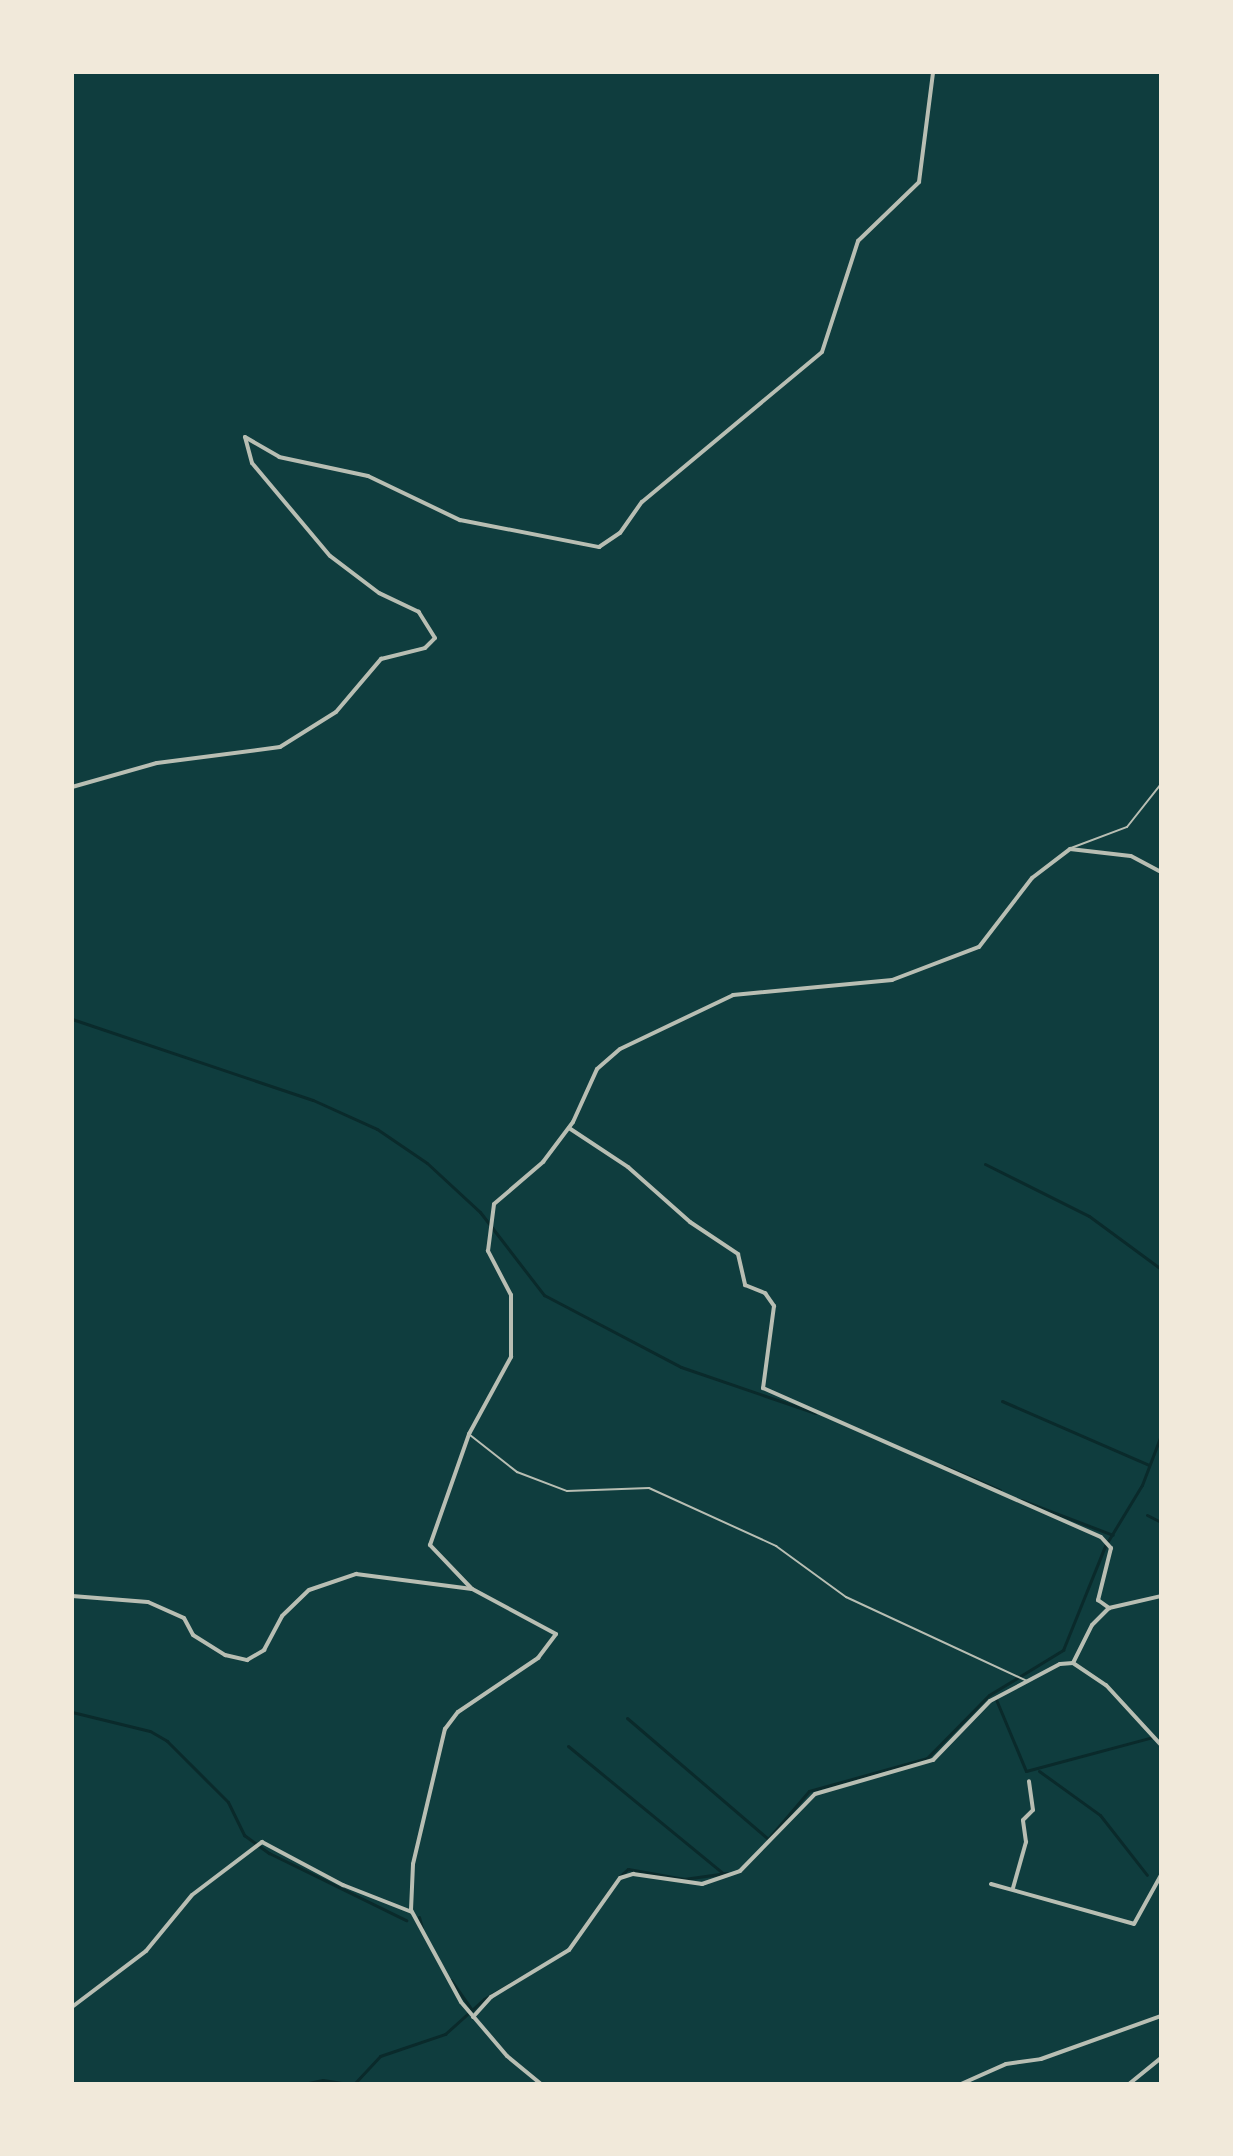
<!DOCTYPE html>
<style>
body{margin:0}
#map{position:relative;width:1233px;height:2156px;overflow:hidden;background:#0f3d3e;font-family:"Noto Sans",sans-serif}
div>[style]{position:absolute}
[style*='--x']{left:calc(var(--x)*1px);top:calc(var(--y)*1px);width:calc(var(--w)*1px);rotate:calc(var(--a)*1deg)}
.stream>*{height:3px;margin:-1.5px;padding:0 1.5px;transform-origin:1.5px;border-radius:1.5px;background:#0a2a2b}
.service>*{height:2px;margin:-1px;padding:0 1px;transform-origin:1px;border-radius:1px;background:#b8beb3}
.minor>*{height:4px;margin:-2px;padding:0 2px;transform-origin:2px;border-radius:2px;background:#b8beb3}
span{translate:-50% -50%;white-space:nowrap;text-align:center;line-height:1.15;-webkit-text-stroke:8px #f1e9da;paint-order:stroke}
.frame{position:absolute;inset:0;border:74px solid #f1e9da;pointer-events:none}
</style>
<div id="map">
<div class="stream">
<div style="--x:72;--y:1019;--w:254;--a:18.6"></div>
<div style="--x:313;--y:1100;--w:70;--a:24.4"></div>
<div style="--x:377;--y:1129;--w:60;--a:34.2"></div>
<div style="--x:427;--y:1163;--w:72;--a:42.8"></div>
<div style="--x:480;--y:1212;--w:105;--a:52.4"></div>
<div style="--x:544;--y:1295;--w:155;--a:27.7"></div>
<div style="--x:681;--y:1367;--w:142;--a:18.9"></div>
<div style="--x:985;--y:1164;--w:116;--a:26.6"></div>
<div style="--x:1089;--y:1216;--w:89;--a:36.4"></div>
<div style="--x:1002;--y:1401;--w:160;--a:23.5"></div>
<div style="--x:944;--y:1466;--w:61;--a:23.2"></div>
<div style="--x:1021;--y:1500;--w:98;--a:20.8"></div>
<div style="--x:1147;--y:1515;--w:16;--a:27"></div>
<div style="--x:995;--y:1697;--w:80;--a:67.3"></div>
<div style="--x:1026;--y:1771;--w:131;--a:-15"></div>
<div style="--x:72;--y:1712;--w:80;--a:13.7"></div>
<div style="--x:150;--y:1731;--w:20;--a:30"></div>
<div style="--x:167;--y:1741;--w:86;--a:45"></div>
<div style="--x:228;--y:1802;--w:37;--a:64"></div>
<div style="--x:244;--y:1835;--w:31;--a:36"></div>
<div style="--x:269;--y:1853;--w:153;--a:26.1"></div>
<div style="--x:627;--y:1718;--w:186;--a:40.6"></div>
<div style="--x:568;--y:1746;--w:202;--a:39.4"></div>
<div style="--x:1039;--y:1771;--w:75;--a:35.8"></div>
<div style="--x:1100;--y:1815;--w:76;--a:51.9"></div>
<div style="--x:768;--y:1839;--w:63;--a:-49.5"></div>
<div style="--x:809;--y:1791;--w:123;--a:-15.6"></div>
<div style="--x:927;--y:1758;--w:88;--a:-45.5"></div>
<div style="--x:989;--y:1695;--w:87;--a:-31.3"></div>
<div style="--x:1063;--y:1650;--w:112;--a:-68"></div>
<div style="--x:1105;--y:1546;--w:71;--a:-58.8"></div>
<div style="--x:1142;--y:1485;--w:53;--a:-69.2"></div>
<div style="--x:619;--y:1877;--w:12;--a:-42"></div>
<div style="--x:628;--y:1869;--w:57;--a:10.1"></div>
<div style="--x:684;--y:1879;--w:43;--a:-7.9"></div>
<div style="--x:419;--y:1917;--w:11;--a:75"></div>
<div style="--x:578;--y:1935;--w:64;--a:-54.6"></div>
<div style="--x:451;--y:1980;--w:37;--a:55"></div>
<div style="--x:304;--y:2084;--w:19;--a:-12"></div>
<div style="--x:323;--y:2080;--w:25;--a:9"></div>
<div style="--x:354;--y:2084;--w:38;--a:-47"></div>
<div style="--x:380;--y:2056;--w:69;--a:-18.7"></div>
<div style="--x:445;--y:2034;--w:52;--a:-41.9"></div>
<div style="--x:484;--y:1999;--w:39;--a:-30"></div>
</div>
<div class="service">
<div style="--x:1071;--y:848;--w:60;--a:-20.6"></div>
<div style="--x:1127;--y:827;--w:55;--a:-51.7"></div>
<div style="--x:470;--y:1435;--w:60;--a:38.2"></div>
<div style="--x:517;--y:1472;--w:53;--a:20.8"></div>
<div style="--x:567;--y:1491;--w:82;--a:-2.1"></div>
<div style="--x:649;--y:1488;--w:140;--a:24.5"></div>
<div style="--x:776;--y:1546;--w:87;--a:36.1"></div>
<div style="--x:846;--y:1597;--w:200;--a:24.9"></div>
</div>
<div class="minor">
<div style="--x:72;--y:787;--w:88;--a:-15.8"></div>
<div style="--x:157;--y:763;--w:124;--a:-7.4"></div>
<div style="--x:280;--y:747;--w:66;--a:-32"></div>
<div style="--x:336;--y:712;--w:70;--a:-49.7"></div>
<div style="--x:381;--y:659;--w:45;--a:-14"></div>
<div style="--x:425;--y:648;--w:14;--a:-45"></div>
<div style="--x:435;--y:638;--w:31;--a:-122"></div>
<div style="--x:419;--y:612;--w:44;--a:-154.6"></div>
<div style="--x:379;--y:593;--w:61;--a:-142.9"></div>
<div style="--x:330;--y:556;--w:121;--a:-130"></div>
<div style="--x:252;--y:463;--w:27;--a:-105"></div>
<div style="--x:245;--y:437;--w:39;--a:30"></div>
<div style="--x:279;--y:457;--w:91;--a:12.1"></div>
<div style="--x:368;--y:476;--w:102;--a:25.6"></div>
<div style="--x:460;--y:520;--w:142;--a:11"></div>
<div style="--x:599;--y:547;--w:25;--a:-34"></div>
<div style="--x:620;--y:533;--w:38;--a:-55"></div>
<div style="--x:642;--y:502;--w:234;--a:-39.8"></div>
<div style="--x:822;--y:352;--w:117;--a:-72"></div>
<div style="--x:858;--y:241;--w:85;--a:-44"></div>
<div style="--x:919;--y:182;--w:111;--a:-82.7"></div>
<div style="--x:569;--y:1128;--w:71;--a:33.5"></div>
<div style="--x:628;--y:1167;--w:83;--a:41.6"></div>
<div style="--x:690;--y:1222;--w:58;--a:33.7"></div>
<div style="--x:738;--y:1254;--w:32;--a:77"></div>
<div style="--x:745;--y:1285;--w:22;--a:22"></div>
<div style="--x:765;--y:1293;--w:16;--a:55"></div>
<div style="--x:774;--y:1306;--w:83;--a:97.6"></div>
<div style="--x:763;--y:1388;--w:369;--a:23.8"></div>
<div style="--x:1101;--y:1537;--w:15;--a:48"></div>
<div style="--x:1111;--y:1548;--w:54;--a:104"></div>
<div style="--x:1098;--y:1600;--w:14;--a:36"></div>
<div style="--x:72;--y:1596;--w:76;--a:4.5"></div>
<div style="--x:148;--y:1602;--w:39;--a:24"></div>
<div style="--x:184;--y:1618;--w:19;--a:62"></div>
<div style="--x:193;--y:1635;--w:38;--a:32"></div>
<div style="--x:225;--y:1655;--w:23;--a:13"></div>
<div style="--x:247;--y:1660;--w:20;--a:-30"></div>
<div style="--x:264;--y:1650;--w:38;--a:-62"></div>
<div style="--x:282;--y:1616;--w:37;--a:-44"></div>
<div style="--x:309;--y:1590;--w:50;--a:-18.8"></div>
<div style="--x:356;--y:1574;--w:117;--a:7.4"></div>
<div style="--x:1073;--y:1663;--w:40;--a:34"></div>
<div style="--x:1106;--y:1685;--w:81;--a:47.5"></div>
<div style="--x:1073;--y:1663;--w:42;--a:-63.4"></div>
<div style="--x:1092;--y:1625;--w:24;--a:-45"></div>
<div style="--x:1109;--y:1608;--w:53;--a:-13"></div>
<div style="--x:991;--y:1884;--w:148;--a:15.6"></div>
<div style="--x:1134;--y:1924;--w:56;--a:-61.1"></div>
<div style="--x:1013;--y:1888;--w:48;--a:-74.2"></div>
<div style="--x:1026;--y:1842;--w:22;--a:-98"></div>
<div style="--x:1023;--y:1820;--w:14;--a:-45"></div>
<div style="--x:1033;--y:1810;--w:29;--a:-98"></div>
<div style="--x:72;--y:2007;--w:93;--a:-37.1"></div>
<div style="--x:146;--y:1951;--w:72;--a:-50.6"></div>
<div style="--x:192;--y:1895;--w:88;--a:-37.1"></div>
<div style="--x:262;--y:1842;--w:92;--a:28"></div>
<div style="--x:343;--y:1885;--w:74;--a:21.4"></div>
<div style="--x:473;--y:2017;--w:27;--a:-48"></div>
<div style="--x:491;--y:1997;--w:91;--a:-31.1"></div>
<div style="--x:569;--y:1950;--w:88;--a:-54.7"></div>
<div style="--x:620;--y:1878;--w:14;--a:-17"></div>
<div style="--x:633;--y:1874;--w:70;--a:8.2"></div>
<div style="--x:702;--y:1884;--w:40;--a:-18.9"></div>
<div style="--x:740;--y:1871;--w:107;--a:-45.8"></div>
<div style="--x:815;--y:1794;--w:123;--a:-16.1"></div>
<div style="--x:933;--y:1760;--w:82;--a:-46"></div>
<div style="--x:990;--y:1701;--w:79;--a:-27.9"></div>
<div style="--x:1060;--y:1664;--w:13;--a:-4"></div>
<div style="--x:541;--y:2084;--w:44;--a:-140.5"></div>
<div style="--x:507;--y:2056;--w:71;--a:-130.4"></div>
<div style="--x:461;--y:2002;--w:105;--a:-118.5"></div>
<div style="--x:411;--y:1910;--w:46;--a:-87.5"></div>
<div style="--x:413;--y:1864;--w:139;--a:-76.7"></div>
<div style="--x:445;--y:1729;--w:21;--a:-53"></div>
<div style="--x:458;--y:1712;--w:97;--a:-34"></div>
<div style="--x:538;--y:1658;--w:30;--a:-53"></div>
<div style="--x:556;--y:1634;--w:95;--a:-151.8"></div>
<div style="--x:472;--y:1589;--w:61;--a:-133.7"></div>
<div style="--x:430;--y:1545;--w:118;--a:-70.6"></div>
<div style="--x:469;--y:1434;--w:88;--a:-61.4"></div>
<div style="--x:511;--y:1357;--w:62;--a:-90"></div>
<div style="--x:511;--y:1295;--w:50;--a:-117.6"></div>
<div style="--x:488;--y:1251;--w:47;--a:-82.7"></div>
<div style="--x:494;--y:1204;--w:65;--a:-40.6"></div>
<div style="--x:543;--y:1162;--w:50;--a:-53.1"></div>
<div style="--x:573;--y:1122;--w:58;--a:-65.6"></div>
<div style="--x:597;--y:1069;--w:30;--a:-41"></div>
<div style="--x:620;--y:1049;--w:125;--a:-25.5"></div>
<div style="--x:733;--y:995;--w:160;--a:-5.4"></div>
<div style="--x:892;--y:980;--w:93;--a:-20.8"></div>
<div style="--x:979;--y:947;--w:87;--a:-52.5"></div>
<div style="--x:1032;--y:878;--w:48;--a:-37.3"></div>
<div style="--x:1070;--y:849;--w:61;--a:6.5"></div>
<div style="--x:1131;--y:856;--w:34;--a:28"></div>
<div style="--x:961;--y:2084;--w:49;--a:-24"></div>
<div style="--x:1006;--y:2064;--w:35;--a:-8"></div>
<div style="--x:1041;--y:2059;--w:127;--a:-19.7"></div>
<div style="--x:1129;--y:2084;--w:41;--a:-39.1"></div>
</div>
<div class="frame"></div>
</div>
